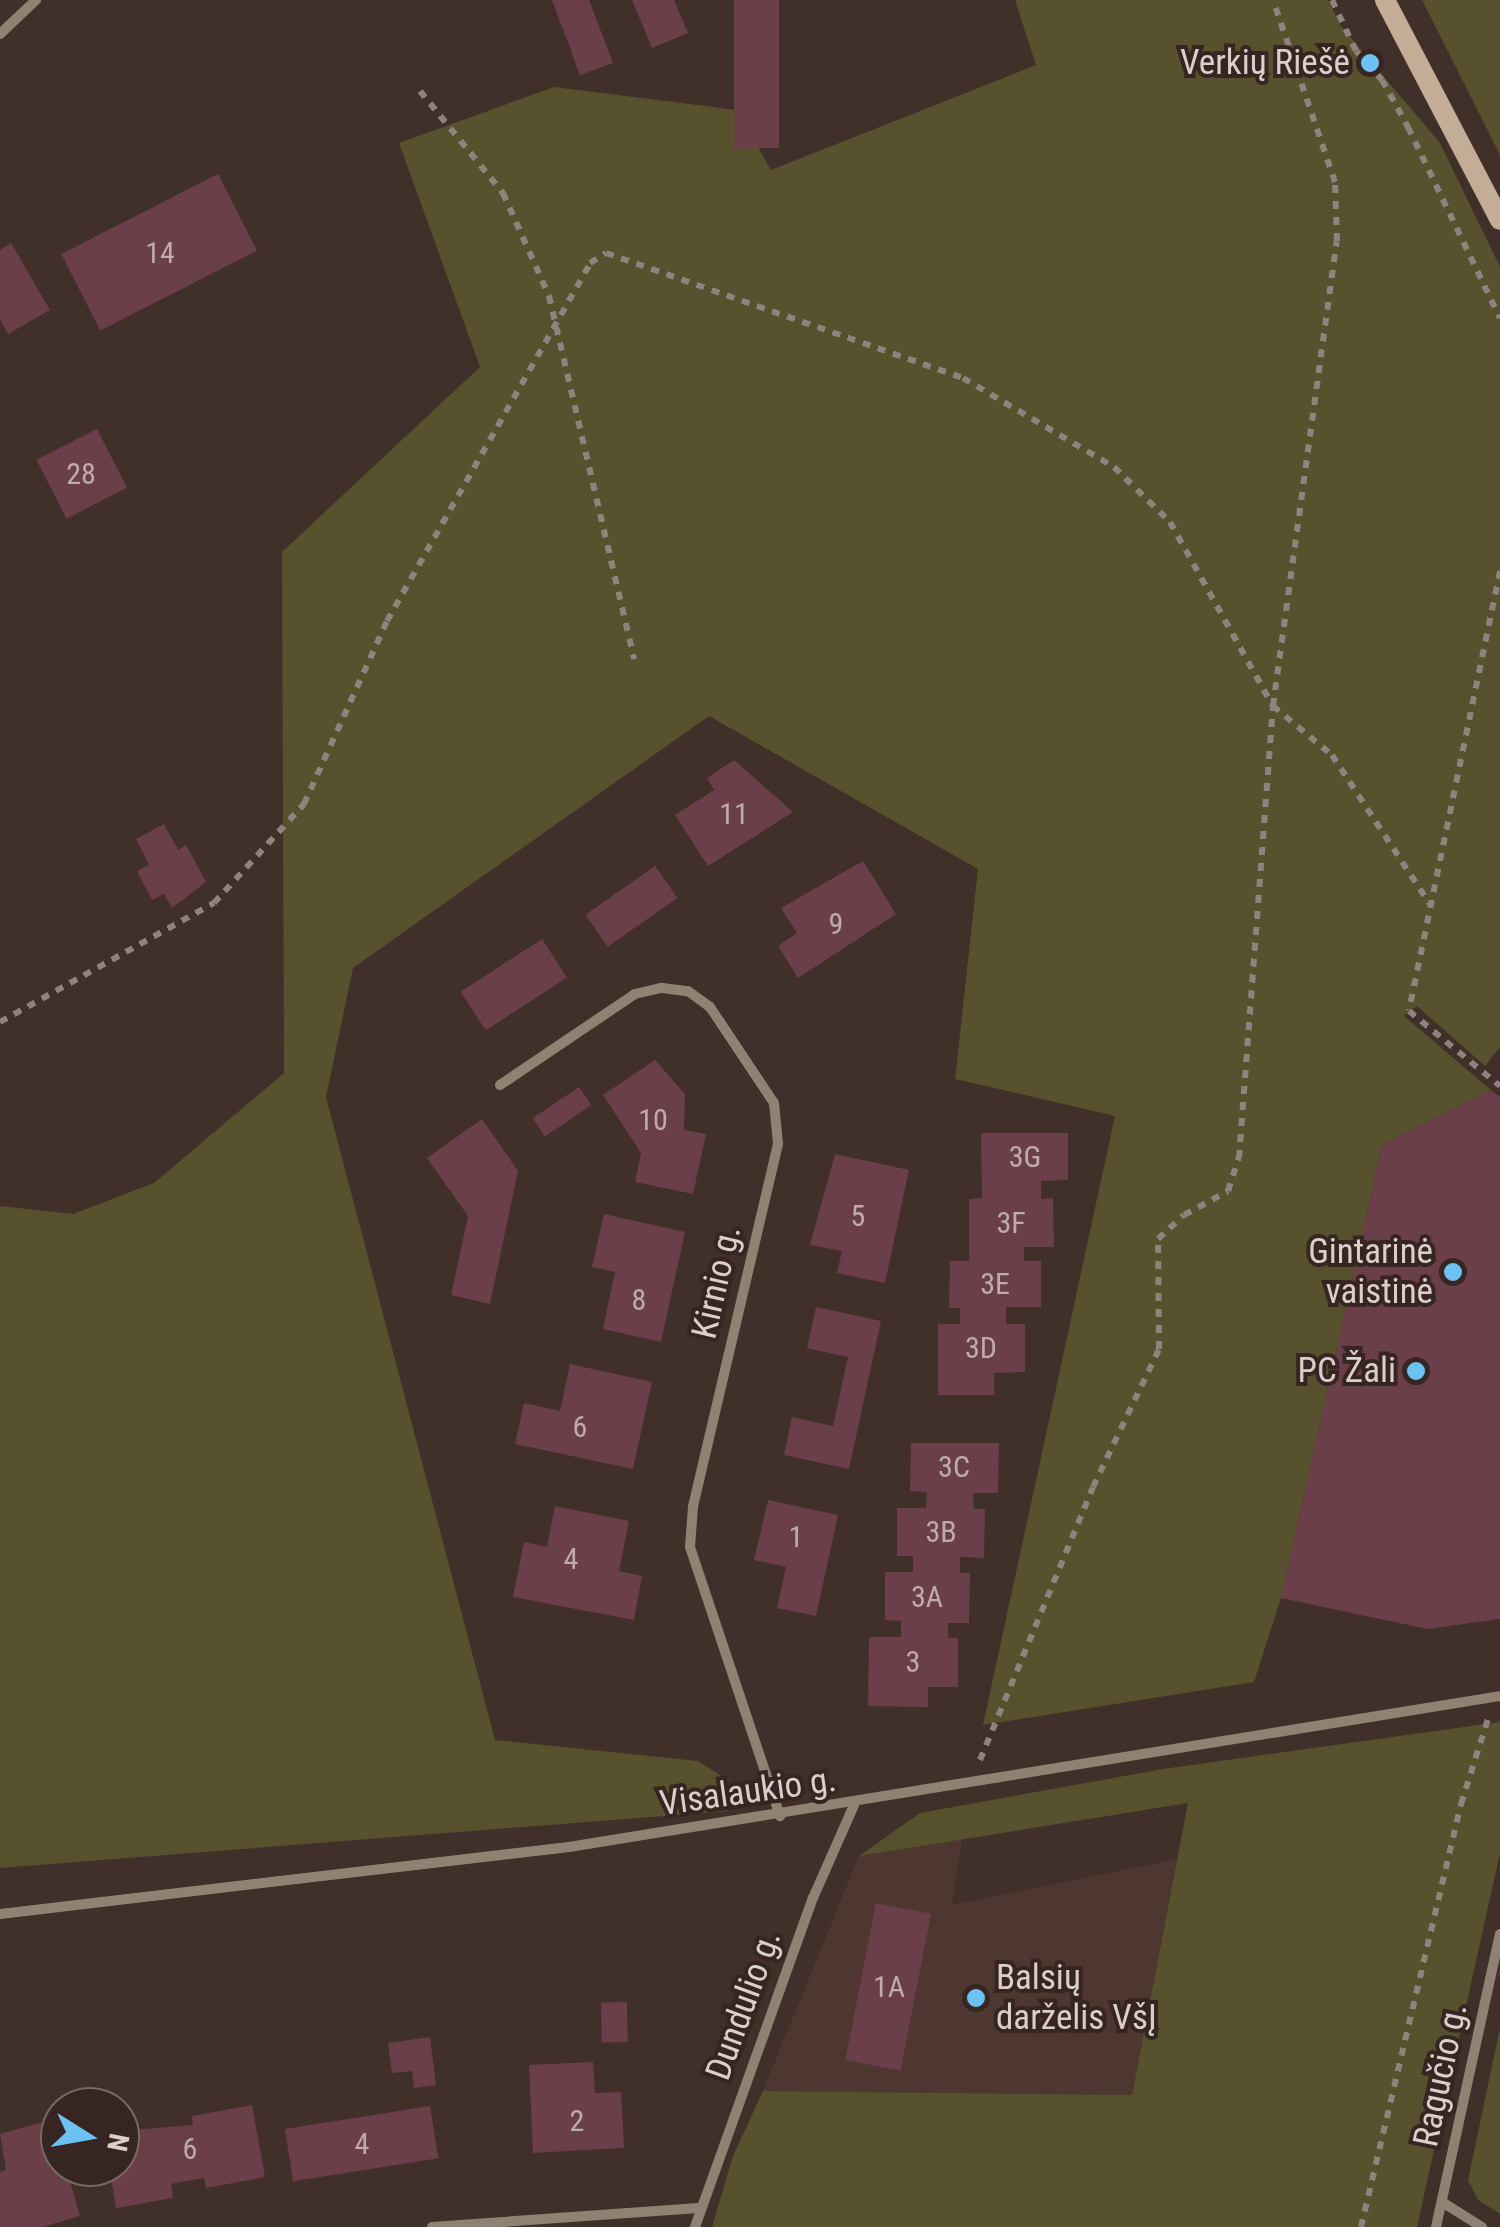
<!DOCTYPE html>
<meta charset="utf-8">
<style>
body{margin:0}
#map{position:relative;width:1500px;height:2227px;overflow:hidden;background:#412f2a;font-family:"Roboto Condensed",sans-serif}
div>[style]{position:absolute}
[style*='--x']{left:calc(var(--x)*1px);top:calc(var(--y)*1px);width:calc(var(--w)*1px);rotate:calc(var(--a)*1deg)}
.built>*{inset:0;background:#4f3731}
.green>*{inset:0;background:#57512e}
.building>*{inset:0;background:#6a3f4a;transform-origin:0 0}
.path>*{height:6px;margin-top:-3px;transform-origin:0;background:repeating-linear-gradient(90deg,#90827e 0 8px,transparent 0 16px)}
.street>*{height:10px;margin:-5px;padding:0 5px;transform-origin:5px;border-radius:5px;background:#908273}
.secondary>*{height:20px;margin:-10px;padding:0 10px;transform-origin:10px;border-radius:10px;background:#c4ad96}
.dots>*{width:28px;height:28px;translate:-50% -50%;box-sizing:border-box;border:5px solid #362521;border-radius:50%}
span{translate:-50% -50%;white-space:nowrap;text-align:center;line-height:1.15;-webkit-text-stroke:8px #362521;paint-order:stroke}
.number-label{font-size:30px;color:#bfabac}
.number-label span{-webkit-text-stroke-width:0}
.poi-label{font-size:35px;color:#dbcfcc}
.right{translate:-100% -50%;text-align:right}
.left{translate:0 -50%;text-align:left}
.street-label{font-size:35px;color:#dbcfcc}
.north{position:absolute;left:40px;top:2087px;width:100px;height:100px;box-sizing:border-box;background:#362521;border:2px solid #786965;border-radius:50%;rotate:101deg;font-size:28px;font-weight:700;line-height:40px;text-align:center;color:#dbcfcc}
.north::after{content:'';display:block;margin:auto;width:35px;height:45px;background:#6cc3f3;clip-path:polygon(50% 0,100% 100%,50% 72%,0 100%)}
</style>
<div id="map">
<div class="built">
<div style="clip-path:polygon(962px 1839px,952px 1905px,1177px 1859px,1132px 2095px,763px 2091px,859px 1856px)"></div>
</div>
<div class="green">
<div style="clip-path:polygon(1015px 0,1328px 0,1341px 26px,1440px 143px,1500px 267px,1500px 1047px,1485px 1066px,1417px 1006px,1404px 1016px,1491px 1090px,1382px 1145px,1281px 1598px,1254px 1682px,983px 1725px,1115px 1116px,955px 1079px,978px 869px,709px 716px,353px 968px,326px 1097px,495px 1740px,698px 1761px,720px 1775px,728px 1811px,0 1868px,0 1206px,73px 1214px,154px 1183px,284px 1073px,282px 552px,480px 367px,399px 143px,554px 87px,737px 110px,771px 170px,1036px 65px)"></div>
<div style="clip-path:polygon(1422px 0,1500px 0,1500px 155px)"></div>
<div style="clip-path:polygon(1500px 1722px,1500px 1853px,1417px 2227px,712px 2227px,733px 2156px,763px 2091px,1132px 2095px,1188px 1803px,859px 1856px,920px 1813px,1163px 1769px)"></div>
<div style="clip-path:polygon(1500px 2028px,1500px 2214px,1478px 2200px,1468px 2180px)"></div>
</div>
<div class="building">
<div style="clip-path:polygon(552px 0,589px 0,613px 63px,580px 75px)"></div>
<div style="clip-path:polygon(632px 0,674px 0,688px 33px,652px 48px)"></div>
<div style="left:734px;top:0;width:45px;height:148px"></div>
<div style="left:218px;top:174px;width:86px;height:176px;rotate:63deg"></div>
<div style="clip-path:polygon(11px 243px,50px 310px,8px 334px,0 319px,0 250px)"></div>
<div style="left:97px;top:429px;width:66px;height:68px;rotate:63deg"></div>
<div style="clip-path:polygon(734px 760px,793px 812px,708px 866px,675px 815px,714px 790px,707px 778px)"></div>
<div style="clip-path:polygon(164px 824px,178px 850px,186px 845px,206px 882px,172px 908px,164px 894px,152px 900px,137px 871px,149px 865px,136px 839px)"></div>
<div style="clip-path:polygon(863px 861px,896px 914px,798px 978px,778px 946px,797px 933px,781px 908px)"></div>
<div style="left:655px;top:866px;width:39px;height:85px;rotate:55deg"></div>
<div style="left:542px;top:939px;width:46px;height:97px;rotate:57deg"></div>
<div style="clip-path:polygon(655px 1060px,685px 1094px,684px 1130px,706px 1134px,693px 1194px,635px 1182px,641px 1153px,603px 1095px)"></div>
<div style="left:579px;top:1087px;width:22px;height:56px;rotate:56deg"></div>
<div style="clip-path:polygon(1491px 1090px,1500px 1097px,1500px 1619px,1427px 1629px,1281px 1598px,1382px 1145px)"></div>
<div style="clip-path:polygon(482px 1119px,518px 1171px,490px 1304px,451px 1295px,468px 1216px,427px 1158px)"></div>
<div style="clip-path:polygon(981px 1133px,1068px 1133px,1068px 1180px,1041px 1181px,1041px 1199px,1053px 1198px,1054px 1247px,1024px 1247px,1024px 1261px,1041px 1261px,1041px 1307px,1006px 1307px,1006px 1324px,1025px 1324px,1025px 1372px,994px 1373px,994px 1395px,938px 1395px,938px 1324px,960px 1324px,960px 1308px,949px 1308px,950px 1261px,969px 1261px,969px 1199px,982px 1198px)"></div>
<div style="clip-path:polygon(835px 1154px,909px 1170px,885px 1283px,837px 1273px,842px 1251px,810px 1245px)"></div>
<div style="clip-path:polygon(604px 1214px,685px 1232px,661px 1342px,603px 1329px,615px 1272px,592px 1267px)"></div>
<div style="clip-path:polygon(816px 1307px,881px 1321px,849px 1469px,784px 1455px,792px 1417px,833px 1426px,848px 1357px,807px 1348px)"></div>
<div style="clip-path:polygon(570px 1364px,652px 1382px,633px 1469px,515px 1444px,524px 1403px,560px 1411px)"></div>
<div style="clip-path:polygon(911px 1443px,999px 1443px,998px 1493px,973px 1493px,974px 1509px,985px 1509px,984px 1558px,960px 1557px,960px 1573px,970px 1573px,969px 1623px,948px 1623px,948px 1638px,958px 1638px,958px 1687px,928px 1687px,928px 1707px,868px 1706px,869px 1637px,901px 1637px,901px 1621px,885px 1620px,885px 1572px,913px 1572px,913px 1556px,897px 1556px,897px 1508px,926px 1508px,927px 1492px,910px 1491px)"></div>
<div style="clip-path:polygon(768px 1500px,838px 1515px,816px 1616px,777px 1608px,786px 1567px,754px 1560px)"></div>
<div style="clip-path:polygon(555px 1506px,629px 1521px,619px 1571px,642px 1576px,634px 1620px,513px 1597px,524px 1542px,547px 1547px)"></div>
<div style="left:876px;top:1903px;width:56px;height:160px;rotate:11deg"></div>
<div style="left:627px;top:2002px;width:40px;height:26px;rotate:89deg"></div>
<div style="clip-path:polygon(430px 2037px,436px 2085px,414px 2088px,412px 2071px,392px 2073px,388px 2043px)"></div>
<div style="clip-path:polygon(593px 2062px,595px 2093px,621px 2092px,624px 2148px,533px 2153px,529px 2065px)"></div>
<div style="clip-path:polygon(252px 2105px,265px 2177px,206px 2188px,204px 2178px,171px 2184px,173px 2198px,116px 2208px,109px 2167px,120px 2167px,120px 2131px,193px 2125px,192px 2116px)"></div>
<div style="left:430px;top:2106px;width:53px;height:147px;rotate:81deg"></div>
<div style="clip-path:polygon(43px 2122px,49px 2142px,58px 2140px,60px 2167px,66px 2167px,80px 2216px,42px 2227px,0 2227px,0 2172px,6px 2170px,0 2134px)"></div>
</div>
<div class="path">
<div style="--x:1332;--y:0;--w:56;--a:64.8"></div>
<div style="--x:1356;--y:51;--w:39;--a:48"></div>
<div style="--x:1382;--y:80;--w:54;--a:61"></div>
<div style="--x:1408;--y:127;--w:212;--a:64.3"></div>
<div style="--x:420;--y:91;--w:132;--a:50.9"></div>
<div style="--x:503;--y:193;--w:113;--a:65.9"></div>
<div style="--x:549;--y:296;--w:373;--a:76.8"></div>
<div style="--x:1500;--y:571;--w:449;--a:101.7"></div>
<div style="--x:1409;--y:1011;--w:118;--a:39.5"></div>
<div style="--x:0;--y:1022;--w:245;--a:-29.1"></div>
<div style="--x:214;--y:903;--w:134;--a:-47.7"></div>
<div style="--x:304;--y:804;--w:201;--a:-65.6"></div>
<div style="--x:387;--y:621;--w:412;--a:-60.4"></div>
<div style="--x:590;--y:263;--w:19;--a:-32"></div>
<div style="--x:606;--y:253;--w:378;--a:19.3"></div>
<div style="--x:963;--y:378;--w:175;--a:30.5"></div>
<div style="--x:1114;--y:467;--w:78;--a:44.5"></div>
<div style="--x:1170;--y:522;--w:211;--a:60.8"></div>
<div style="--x:1273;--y:706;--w:77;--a:39.7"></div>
<div style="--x:1332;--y:755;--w:181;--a:56.7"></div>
<div style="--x:980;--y:1760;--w:295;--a:-67.5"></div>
<div style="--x:1093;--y:1487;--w:153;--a:-64.4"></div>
<div style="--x:1159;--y:1349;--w:110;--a:-90.5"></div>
<div style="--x:1158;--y:1239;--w:35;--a:-43"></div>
<div style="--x:1184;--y:1215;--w:50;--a:-28.6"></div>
<div style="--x:1228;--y:1191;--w:35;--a:-72"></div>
<div style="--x:1239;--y:1158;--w:453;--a:-85.7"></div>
<div style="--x:1273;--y:706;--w:469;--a:-82.2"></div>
<div style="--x:1337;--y:241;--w:59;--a:-91.9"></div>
<div style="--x:1335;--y:182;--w:192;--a:-108.8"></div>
<div style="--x:1361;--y:2227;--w:435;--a:-76.7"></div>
<div style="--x:1461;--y:1804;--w:89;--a:-72.4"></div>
</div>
<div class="street">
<div style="--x:0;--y:34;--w:50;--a:-43.4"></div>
<div style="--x:500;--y:1085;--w:163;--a:-34"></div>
<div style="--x:635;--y:994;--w:28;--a:-13"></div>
<div style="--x:662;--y:988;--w:26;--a:7"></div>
<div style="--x:688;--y:991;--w:27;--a:36"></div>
<div style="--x:710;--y:1007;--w:115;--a:56.3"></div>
<div style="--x:774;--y:1103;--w:41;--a:84.4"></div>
<div style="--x:778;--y:1144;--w:373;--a:103.2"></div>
<div style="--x:693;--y:1507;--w:40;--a:94.3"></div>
<div style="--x:690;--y:1547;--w:284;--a:71.5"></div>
<div style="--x:0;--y:1914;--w:573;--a:-6.72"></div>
<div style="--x:569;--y:1847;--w:943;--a:-9.21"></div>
<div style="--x:1442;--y:2202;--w:47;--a:32"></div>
<div style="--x:432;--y:2227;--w:267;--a:-4.1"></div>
<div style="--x:695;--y:2227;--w:350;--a:-70.3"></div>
<div style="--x:813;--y:1898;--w:102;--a:-66.2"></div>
<div style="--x:1436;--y:2227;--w:300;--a:-77.7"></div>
</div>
<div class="secondary">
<div style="--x:1385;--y:0;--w:248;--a:62.4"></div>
</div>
<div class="dots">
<div style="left:1370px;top:63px;background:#6cc3f3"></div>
<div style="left:1453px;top:1272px;background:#6cc3f3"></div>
<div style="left:1416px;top:1371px;background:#6cc3f3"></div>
<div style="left:976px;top:1998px;background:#6cc3f3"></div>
</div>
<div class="number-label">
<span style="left:160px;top:253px">14</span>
<span style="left:81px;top:474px">28</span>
<span style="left:734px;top:814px">11</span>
<span style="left:836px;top:924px">9</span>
<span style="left:653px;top:1120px">10</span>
<span style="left:1025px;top:1157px">3G</span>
<span style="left:858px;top:1216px">5</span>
<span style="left:1011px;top:1223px">3F</span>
<span style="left:995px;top:1284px">3E</span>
<span style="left:639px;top:1300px">8</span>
<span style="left:981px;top:1348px">3D</span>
<span style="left:580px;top:1427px">6</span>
<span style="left:954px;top:1467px">3C</span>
<span style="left:941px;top:1532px">3B</span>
<span style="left:796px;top:1537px">1</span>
<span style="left:571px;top:1559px">4</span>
<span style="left:927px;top:1597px">3A</span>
<span style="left:913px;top:1662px">3</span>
<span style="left:889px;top:1987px">1A</span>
<span style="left:577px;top:2121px">2</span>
<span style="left:362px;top:2144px">4</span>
<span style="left:190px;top:2149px">6</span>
</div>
<div class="poi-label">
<span class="right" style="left:1350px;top:63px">Verkių Riešė</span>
<span class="right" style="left:1433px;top:1272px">Gintarinė<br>vaistinė</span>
<span class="right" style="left:1396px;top:1371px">PC Žali</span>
<span class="left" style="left:996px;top:1998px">Balsių<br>darželis VšĮ</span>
</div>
<div class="street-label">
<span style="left:717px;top:1282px;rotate:-77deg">Kirnio g.</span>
<span style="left:748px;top:1792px;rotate:-8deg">Visalaukio g.</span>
<span style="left:744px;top:2005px;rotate:-70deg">Dundulio g.</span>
<span style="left:1441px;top:2075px;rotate:-78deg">Ragučio g.</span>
</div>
<div class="north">N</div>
</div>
